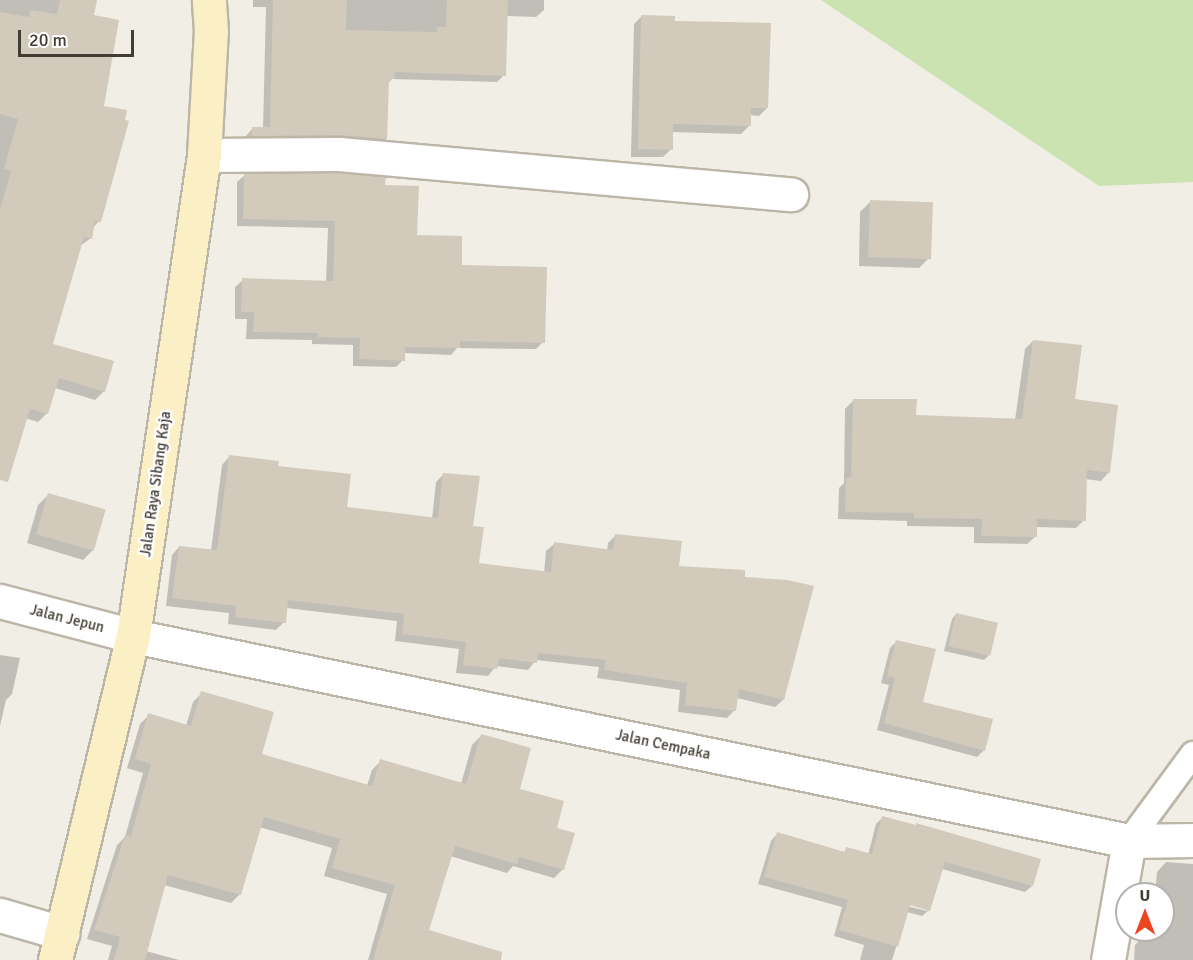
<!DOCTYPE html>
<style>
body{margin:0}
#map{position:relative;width:1193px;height:960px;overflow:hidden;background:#f1eee5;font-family:Signika,sans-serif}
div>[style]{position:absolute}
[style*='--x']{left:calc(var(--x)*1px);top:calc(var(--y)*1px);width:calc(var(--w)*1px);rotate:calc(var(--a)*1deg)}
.green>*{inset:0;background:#cbe3b0}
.shadow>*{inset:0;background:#0003}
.building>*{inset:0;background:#d2cabb;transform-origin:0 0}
.roads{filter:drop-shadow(2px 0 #bcb6a8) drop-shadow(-2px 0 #bcb6a8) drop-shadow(0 2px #bcb6a8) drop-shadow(0 -2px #bcb6a8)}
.lane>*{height:24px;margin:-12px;padding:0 12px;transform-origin:12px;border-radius:12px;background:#fff}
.street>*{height:33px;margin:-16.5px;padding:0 16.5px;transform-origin:16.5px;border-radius:16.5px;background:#fff}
.secondary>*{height:33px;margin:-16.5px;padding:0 16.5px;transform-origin:16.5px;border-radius:16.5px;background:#fbefc5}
span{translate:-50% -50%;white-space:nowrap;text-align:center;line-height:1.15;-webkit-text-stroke:5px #fff;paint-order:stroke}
.street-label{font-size:15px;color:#433e35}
.north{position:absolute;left:1115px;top:882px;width:60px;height:60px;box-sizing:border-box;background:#fff;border:2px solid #b4b2ae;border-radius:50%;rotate:0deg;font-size:16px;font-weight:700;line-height:24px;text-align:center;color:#433e35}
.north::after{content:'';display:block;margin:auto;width:21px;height:27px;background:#ec4521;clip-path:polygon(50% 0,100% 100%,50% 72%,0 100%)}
.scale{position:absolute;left:18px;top:30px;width:116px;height:27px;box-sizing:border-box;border:3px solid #433e35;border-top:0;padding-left:8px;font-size:18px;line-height:21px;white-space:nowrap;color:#433e35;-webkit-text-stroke:4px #fff;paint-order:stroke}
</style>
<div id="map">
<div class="green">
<div style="clip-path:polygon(821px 0,1193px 0,1193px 182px,1099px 186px)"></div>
</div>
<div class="shadow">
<div style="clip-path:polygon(0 0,95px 0,92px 16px,102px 107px,99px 221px,92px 229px,91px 238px,80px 246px,51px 345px,104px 391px,95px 400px,55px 388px,47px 413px,38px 422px,25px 418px,0 473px)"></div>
<div style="clip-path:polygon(253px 0,544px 0,544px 10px,536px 17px,506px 16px,504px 75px,497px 82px,392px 79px,388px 83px,386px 139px,378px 146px,245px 143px,246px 136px,253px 128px,263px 129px,266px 7px,253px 7px)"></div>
<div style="clip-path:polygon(642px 16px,673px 22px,767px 108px,759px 116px,749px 115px,749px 126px,741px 134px,671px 132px,671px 149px,663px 157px,631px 157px,634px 24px)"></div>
<div style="clip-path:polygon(245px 175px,384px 187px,416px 236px,460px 267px,543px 342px,536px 349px,457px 348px,451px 355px,403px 353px,403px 360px,396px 367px,353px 366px,353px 345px,312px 344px,312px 340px,246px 339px,247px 319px,235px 319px,235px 287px,243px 280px,326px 283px,328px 228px,237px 226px,237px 182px)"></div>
<div style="clip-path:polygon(870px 202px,929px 258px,919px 268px,859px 266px,860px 212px)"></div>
<div style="clip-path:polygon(1033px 341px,1073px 401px,1109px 472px,1101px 481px,1085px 479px,1084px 520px,1076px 528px,1036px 527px,1036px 536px,1027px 544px,974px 543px,974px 527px,907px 526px,907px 521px,838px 519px,839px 488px,844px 483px,845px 409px,853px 401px,915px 416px,1015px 420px,1025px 349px)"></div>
<div style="clip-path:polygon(229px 457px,276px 467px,346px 508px,432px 519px,436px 482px,444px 474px,472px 527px,478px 565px,544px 573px,546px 551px,554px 544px,607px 551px,608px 543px,616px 535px,677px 567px,743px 578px,783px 700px,775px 707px,737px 698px,735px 710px,727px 718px,678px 712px,680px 690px,597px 678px,599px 667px,536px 660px,528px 670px,496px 666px,488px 676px,456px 673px,459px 649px,395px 641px,397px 621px,286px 608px,284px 622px,276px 630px,228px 624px,229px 613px,166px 606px,172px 555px,179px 547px,211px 551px,222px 465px)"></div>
<div style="clip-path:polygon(48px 495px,93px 550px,83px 560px,27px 543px,38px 505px)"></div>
<div style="clip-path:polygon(956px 614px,988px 656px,984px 660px,944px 651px,952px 619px)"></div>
<div style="clip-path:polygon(897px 641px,921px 703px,984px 750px,977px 757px,877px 730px,889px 685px,881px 683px,890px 648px)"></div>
<div style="clip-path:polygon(0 655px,20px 658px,12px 694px,6px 700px,0 726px)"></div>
<div style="clip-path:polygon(202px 693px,260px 755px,367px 786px,372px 770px,381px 761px,461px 784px,472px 745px,481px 736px,518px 790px,555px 829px,563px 869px,554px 878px,513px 866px,507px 873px,450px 856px,428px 931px,468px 960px,368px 960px,387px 894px,324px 876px,332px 848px,259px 827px,240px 894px,231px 903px,164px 885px,146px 951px,179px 960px,108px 960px,112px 946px,87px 939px,117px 845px,125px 837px,143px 773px,127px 768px,140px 724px,149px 715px,186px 726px,193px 702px)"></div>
<div style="clip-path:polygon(evenodd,883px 817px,914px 826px,917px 824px,1032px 886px,1025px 892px,942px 869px,929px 910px,922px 916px,907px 912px,892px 960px,860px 960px,864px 945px,834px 936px,842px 907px,758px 884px,771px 841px,777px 834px,843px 853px,847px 849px,868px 855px,876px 824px,883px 817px,904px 902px,927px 908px,927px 911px,903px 905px,904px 902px)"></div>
<div style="clip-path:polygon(1166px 862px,1193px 864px,1193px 960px,1134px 960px,1135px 945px,1144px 935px,1151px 936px,1152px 930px,1163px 930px,1163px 894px,1155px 894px,1157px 872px)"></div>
</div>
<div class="building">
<div style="clip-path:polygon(60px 0,97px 0,94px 15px,119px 20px,104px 106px,127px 110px,125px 120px,129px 121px,101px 222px,95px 221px,92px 239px,84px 237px,53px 344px,114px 361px,105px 392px,59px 378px,48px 414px,30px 409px,8px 482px,0 480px,0 209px,11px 171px,4px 169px,18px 119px,0 114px,0 12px,29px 17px,30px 10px,57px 14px)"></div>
<div style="clip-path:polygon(273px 0,347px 0,346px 30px,437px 32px,437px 27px,446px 27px,447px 0,508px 0,506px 76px,395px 72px,394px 79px,389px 79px,387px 139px,339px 135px,252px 136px,252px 127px,270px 127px)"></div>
<div style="clip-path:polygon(641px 15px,675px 16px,675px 21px,771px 23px,768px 108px,751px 108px,751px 126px,673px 124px,673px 150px,638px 149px)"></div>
<div style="clip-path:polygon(244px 173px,338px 173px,386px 177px,385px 185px,419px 186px,417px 235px,462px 236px,462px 265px,547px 267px,545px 343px,460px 341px,460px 348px,405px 347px,405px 361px,359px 359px,360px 338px,318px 337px,318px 333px,253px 332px,254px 312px,241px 312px,242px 278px,333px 281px,335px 221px,243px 219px)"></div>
<div style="left:870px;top:200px;width:63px;height:57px;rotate:2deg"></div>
<div style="clip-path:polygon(1033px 340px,1082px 345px,1075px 399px,1118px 405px,1110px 473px,1087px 470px,1086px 521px,1037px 519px,1037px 537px,981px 536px,982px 519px,914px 518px,914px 513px,845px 512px,846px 478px,851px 478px,853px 399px,917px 399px,916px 415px,1022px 419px)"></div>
<div style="clip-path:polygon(229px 455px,279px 461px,278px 466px,351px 474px,347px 507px,438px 518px,443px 473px,480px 476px,473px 526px,484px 527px,479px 563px,551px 572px,554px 542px,613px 550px,615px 534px,682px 541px,679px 566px,745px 570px,745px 577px,787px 580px,814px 586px,784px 700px,739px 689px,736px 711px,685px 705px,687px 683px,604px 670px,606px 660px,538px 653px,537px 663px,499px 658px,497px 669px,463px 665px,466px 642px,402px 634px,404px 614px,288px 600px,286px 623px,235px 617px,236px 606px,172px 598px,179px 546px,217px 550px)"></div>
<div style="left:48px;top:493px;width:60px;height:43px;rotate:16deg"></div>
<div style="left:956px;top:613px;width:43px;height:34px;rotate:13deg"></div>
<div style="clip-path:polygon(896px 640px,936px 649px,923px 702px,993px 719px,985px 751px,884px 723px,895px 678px,887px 676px)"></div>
<div style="clip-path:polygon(201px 691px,274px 712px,262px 754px,372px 786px,380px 759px,466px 784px,481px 734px,531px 748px,520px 789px,564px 801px,557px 828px,575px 833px,564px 870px,519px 857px,517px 864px,455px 846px,429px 930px,502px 952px,501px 960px,373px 960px,395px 885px,332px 868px,340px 839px,264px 817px,241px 895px,168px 875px,145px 960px,114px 960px,120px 937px,94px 930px,125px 835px,131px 836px,151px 764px,135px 759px,148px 713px,191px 726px)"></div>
<div style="clip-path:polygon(882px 816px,916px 825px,916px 823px,1041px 859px,1033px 886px,945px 862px,930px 911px,910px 905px,898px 947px,839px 930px,848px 900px,764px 877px,777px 832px,845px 852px,846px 847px,872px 854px)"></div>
</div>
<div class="roads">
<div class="lane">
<div style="--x:1129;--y:841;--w:108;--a:-53.7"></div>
</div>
<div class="street">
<div style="--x:204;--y:155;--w:135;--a:-0.4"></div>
<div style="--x:339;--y:154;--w:454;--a:5.1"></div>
<div style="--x:0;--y:601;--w:138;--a:14.7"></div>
<div style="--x:133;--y:636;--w:1017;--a:11.63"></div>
<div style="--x:1129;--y:841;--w:64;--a:-0.9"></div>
<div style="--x:0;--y:915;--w:65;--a:16.2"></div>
<div style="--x:1108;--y:960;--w:121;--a:-80"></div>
</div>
<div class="secondary">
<div style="--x:55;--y:960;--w:333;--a:-76.5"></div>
<div style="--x:133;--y:636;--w:486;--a:-81.6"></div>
<div style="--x:204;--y:155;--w:124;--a:-86.8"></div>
<div style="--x:211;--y:31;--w:31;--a:-94"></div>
</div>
</div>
<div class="street-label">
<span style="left:156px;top:484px;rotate:-82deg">Jalan Raya Sibang Kaja</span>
<span style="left:67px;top:619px;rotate:14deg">Jalan Jepun</span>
<span style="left:663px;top:745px;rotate:12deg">Jalan Cempaka</span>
</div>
<div class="north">U</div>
<div class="scale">20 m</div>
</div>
